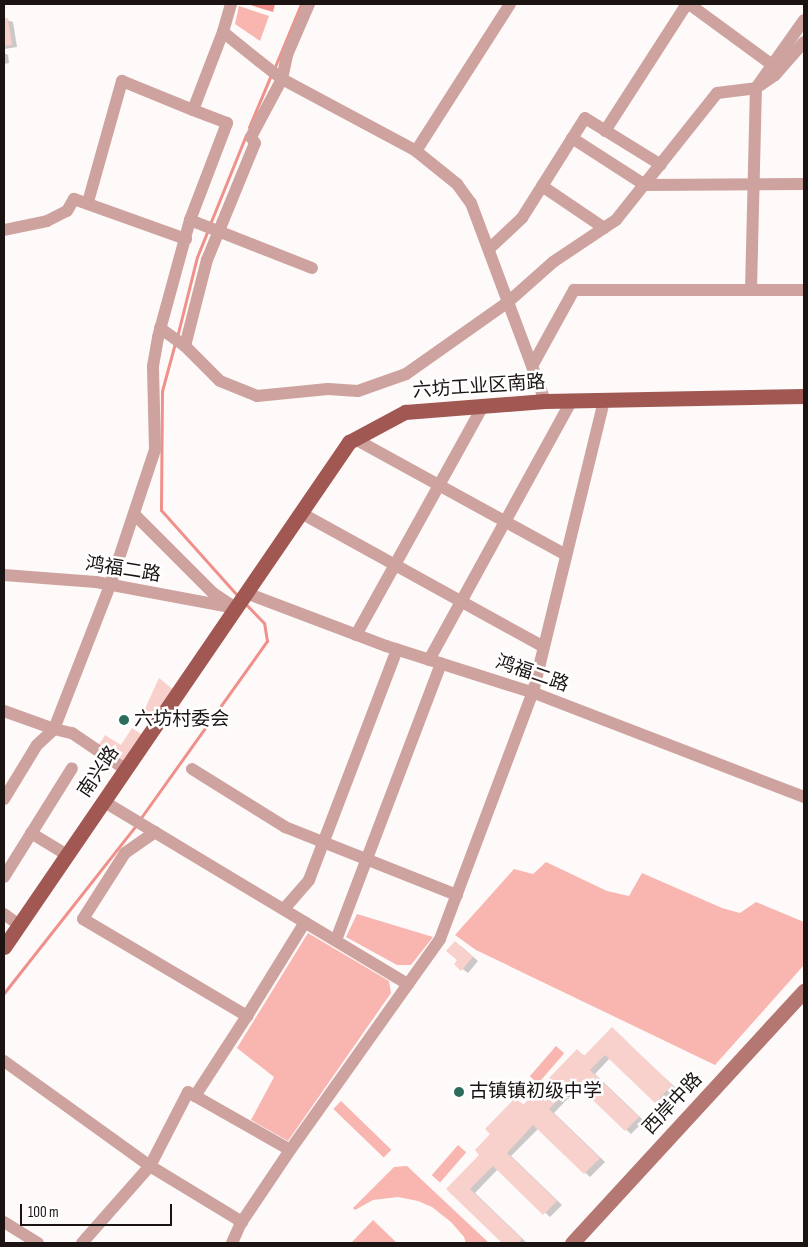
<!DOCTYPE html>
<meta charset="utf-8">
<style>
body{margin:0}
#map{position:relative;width:808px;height:1247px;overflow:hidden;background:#fefaf9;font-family:"Sofia Sans Condensed","Noto Sans SC",sans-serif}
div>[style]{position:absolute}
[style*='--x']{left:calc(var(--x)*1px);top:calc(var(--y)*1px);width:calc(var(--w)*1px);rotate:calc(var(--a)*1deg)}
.green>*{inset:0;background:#f9b6b0;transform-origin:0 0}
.water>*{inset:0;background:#ef918a}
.shadow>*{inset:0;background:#0003}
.stream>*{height:3px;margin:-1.5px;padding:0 1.5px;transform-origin:1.5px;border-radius:1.5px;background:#ef918a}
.building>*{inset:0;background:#f8d0cc}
.street>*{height:12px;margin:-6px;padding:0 6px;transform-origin:6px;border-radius:6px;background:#cea39f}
.secondary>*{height:15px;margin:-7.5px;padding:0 7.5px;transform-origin:7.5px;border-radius:7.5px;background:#b57772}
.primary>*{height:15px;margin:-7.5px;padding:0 7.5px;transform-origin:7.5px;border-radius:7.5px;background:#a15853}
.dots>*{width:14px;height:14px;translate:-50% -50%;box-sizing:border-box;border:2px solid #fff;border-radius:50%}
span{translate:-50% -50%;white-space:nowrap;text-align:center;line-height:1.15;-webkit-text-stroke:5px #fff;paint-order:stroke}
.street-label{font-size:19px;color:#1b1413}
.poi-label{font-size:19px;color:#1b1413}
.left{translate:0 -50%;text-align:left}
.frame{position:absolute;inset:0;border:5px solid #1b1413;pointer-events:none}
.scale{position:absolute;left:20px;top:1204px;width:152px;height:22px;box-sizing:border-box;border:2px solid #1b1413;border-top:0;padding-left:6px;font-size:15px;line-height:18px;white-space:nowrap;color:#1b1413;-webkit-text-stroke:4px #fff;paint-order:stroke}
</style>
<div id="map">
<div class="green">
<div style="clip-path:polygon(239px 6px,269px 16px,260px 41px,235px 24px)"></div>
<div style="clip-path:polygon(546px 862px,607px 891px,629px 896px,642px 873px,722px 908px,740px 913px,756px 902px,804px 922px,804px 965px,715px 1065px,476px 950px,455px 935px,514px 869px,533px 874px)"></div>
<div style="clip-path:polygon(357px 914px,433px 937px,411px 965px,397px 965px,346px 937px)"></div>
<div style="clip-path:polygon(308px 933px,389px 981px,391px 993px,288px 1141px,251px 1120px,274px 1077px,237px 1048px)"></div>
<div style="left:556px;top:1046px;width:11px;height:40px;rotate:41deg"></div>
<div style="left:341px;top:1101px;width:70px;height:11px;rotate:44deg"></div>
<div style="left:458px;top:1145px;width:11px;height:40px;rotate:41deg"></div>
<div style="clip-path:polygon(407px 1166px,489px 1243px,466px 1243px,464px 1237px,451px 1222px,432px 1207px,418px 1201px,398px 1197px,373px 1200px,355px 1210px,353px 1208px,394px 1167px)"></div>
<div style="clip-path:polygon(373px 1220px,397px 1243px,351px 1243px)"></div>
</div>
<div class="water">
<div style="clip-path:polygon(247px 4px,275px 4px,273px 12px)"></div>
</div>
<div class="shadow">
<div style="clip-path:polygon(4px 19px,13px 22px,17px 47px,4px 49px)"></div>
<div style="clip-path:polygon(4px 53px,8px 55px,9px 63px,4px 64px)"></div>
<div style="clip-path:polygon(461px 946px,478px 961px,468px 973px,456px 964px,459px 960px)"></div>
<div style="clip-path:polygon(612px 1029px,677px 1089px,661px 1105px,610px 1058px,595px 1074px,644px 1121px,631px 1134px,580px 1086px,554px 1113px,605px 1162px,590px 1177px,538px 1129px,511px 1156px,562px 1205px,550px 1217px,498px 1169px,475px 1193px,527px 1243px,504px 1243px,448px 1188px,481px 1155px,515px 1099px,524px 1105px,577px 1051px,585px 1056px)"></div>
</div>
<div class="stream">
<div style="--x:274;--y:69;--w:70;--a:-67.4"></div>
<div style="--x:249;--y:127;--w:56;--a:-67.1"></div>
<div style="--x:210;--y:224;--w:96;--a:-68"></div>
<div style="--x:177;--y:337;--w:82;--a:-76"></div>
<div style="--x:197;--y:257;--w:29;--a:-68"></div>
<div style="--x:175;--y:343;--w:50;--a:105.2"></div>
<div style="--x:162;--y:391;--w:119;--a:90.5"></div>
<div style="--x:161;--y:510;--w:115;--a:48.2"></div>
<div style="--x:140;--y:819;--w:219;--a:-54.5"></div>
<div style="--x:267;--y:641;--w:18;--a:-99"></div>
<div style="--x:264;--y:623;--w:29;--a:-134"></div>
<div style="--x:4;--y:993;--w:214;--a:-51.8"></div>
</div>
<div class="building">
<div style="clip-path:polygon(4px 18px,8px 18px,12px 45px,4px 46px)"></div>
<div style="clip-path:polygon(159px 678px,175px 691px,155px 720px,144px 711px)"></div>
<div style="clip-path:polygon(132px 728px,144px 736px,125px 764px,98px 746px,105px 735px,121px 745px)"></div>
<div style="clip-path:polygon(455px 941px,473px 957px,461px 971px,454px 964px,457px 960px,446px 951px)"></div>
<div style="clip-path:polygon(612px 1027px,672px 1085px,655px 1103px,605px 1055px,590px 1070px,639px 1117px,625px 1131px,575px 1083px,549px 1109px,600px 1158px,584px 1174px,533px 1125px,507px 1153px,557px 1201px,543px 1215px,493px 1166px,470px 1189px,522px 1239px,518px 1243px,502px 1243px,446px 1189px,479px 1155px,475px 1150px,490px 1134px,485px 1129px,515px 1098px,523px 1105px,577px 1049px,584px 1056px)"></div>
</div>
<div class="street">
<div style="--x:231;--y:4;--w:29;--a:106"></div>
<div style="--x:223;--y:32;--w:46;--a:38.9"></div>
<div style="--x:259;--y:61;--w:29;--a:38"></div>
<div style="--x:282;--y:79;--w:152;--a:28.2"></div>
<div style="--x:416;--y:151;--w:53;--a:38.8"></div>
<div style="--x:457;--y:184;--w:24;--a:54"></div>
<div style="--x:471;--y:203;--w:211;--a:69.5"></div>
<div style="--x:689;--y:4;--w:102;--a:36.2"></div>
<div style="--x:605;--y:131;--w:151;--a:-57.2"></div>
<div style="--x:572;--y:138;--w:87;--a:32.8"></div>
<div style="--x:645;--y:185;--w:159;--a:-0.4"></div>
<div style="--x:416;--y:151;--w:174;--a:-57.4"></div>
<div style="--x:542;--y:186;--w:75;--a:34.1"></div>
<div style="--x:88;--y:202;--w:126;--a:-74.3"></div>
<div style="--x:122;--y:81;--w:77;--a:22.2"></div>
<div style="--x:193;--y:110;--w:84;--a:-69"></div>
<div style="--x:190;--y:220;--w:131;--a:21.5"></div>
<div style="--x:4;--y:230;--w:44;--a:-11.8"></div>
<div style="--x:47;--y:221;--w:22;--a:-27"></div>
<div style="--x:67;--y:211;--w:14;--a:-60"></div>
<div style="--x:74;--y:199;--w:119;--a:19.7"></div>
<div style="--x:489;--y:249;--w:45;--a:-43.2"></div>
<div style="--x:522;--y:218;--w:118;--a:-57.8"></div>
<div style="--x:585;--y:118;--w:89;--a:31.7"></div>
<div style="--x:751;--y:290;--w:202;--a:-88.6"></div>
<div style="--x:756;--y:88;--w:83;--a:-54.8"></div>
<div style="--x:160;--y:328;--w:31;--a:36"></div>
<div style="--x:185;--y:346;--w:49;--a:45"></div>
<div style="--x:220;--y:381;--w:40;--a:22"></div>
<div style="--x:257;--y:396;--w:71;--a:-5.6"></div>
<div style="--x:328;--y:389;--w:30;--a:4"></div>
<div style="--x:358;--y:391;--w:51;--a:-19.5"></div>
<div style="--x:406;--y:374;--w:125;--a:-35.2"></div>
<div style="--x:508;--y:302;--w:60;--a:-41.6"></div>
<div style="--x:553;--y:262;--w:76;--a:-33.7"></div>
<div style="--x:616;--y:220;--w:162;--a:-51.5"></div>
<div style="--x:717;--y:93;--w:39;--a:-7"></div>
<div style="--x:756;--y:88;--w:23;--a:-34"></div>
<div style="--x:775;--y:75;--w:44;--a:-48.7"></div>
<div style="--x:185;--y:346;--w:89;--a:-75.7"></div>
<div style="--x:207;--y:260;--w:126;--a:-67.7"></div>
<div style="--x:255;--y:143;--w:7;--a:-124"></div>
<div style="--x:251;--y:137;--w:66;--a:-61.9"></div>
<div style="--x:282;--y:79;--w:25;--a:-78"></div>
<div style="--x:287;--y:55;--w:56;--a:-66.7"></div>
<div style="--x:532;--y:366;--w:87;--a:-61.1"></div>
<div style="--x:574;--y:290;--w:230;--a:0"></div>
<div style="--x:355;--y:439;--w:241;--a:28.8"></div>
<div style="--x:301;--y:513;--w:277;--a:28.9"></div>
<div style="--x:134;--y:514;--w:112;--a:45"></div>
<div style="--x:213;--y:593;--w:22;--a:34"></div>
<div style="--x:4;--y:575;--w:92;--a:4.4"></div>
<div style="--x:96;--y:582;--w:141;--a:10.6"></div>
<div style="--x:246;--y:593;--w:150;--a:20.7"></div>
<div style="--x:386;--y:646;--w:158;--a:17.6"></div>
<div style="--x:537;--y:694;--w:286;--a:21.1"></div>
<div style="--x:356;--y:635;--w:262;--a:-61"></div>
<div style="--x:429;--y:660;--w:297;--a:-61.2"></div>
<div style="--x:4;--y:711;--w:53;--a:19.8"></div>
<div style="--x:54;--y:729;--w:18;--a:13"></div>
<div style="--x:72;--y:733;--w:64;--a:34.2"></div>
<div style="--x:192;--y:769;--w:110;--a:31.9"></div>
<div style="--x:285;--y:827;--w:185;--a:21.6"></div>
<div style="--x:4;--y:799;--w:63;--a:-58.6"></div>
<div style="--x:37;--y:745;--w:23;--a:-43"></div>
<div style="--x:54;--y:729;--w:155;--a:-68.7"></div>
<div style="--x:110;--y:585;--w:142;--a:-71.6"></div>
<div style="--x:155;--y:450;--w:84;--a:-91.4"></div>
<div style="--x:153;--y:366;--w:29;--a:-80"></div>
<div style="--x:158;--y:337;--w:121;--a:-74.7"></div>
<div style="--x:190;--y:220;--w:104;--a:-69.1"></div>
<div style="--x:227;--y:123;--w:36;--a:-159"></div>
<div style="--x:103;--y:801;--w:356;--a:31"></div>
<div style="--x:155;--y:832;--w:37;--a:145"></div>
<div style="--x:125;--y:853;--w:78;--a:122.5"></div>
<div style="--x:83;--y:919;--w:191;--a:30.6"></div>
<div style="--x:247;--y:1016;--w:110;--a:-58.3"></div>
<div style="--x:31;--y:833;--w:42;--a:31.4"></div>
<div style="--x:4;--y:877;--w:128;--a:-58"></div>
<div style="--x:284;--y:909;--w:38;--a:-49"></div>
<div style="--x:309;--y:880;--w:247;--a:-69.1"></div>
<div style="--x:4;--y:914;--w:19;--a:36"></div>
<div style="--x:336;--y:940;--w:296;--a:-69.2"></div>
<div style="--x:4;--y:1061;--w:180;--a:35.7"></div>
<div style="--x:150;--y:1166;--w:83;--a:-62.8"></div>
<div style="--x:188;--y:1092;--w:8;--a:30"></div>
<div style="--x:195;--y:1096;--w:95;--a:-57"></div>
<div style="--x:195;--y:1096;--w:109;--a:29.6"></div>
<div style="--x:4;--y:1222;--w:40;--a:32"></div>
<div style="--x:82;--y:1243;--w:103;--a:-48.6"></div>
<div style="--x:150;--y:1166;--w:108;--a:31.3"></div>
<div style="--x:232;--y:1243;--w:22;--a:-66"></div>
<div style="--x:241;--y:1223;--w:84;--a:-56.1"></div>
<div style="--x:288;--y:1153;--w:262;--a:-54.6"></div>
<div style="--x:440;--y:939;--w:264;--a:-69.4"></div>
<div style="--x:533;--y:692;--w:301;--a:-76.3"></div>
</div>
<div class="secondary">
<div style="--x:572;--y:1243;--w:343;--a:-47.4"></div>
</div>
<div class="primary">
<div style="--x:4;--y:947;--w:612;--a:-55.66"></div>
<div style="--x:349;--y:442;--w:64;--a:-28.2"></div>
<div style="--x:405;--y:412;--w:140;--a:-4.5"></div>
<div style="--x:545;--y:401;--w:259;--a:-1.1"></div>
</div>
<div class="dots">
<div style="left:124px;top:720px;background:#2b6d5d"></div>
<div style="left:459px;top:1092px;background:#2b6d5d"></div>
</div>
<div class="street-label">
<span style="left:479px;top:387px;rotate:-4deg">六坊工业区南路</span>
<span style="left:123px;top:570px;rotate:9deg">鸿福二路</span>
<span style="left:532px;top:674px;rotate:19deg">鸿福二路</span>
<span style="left:99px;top:772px;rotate:-56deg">南兴路</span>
<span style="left:673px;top:1104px;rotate:-47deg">西岸中路</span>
</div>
<div class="poi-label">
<span class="left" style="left:134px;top:720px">六坊村委会</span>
<span class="left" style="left:469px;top:1092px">古镇镇初级中学</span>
</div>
<div class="frame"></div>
<div class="scale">100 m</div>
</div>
